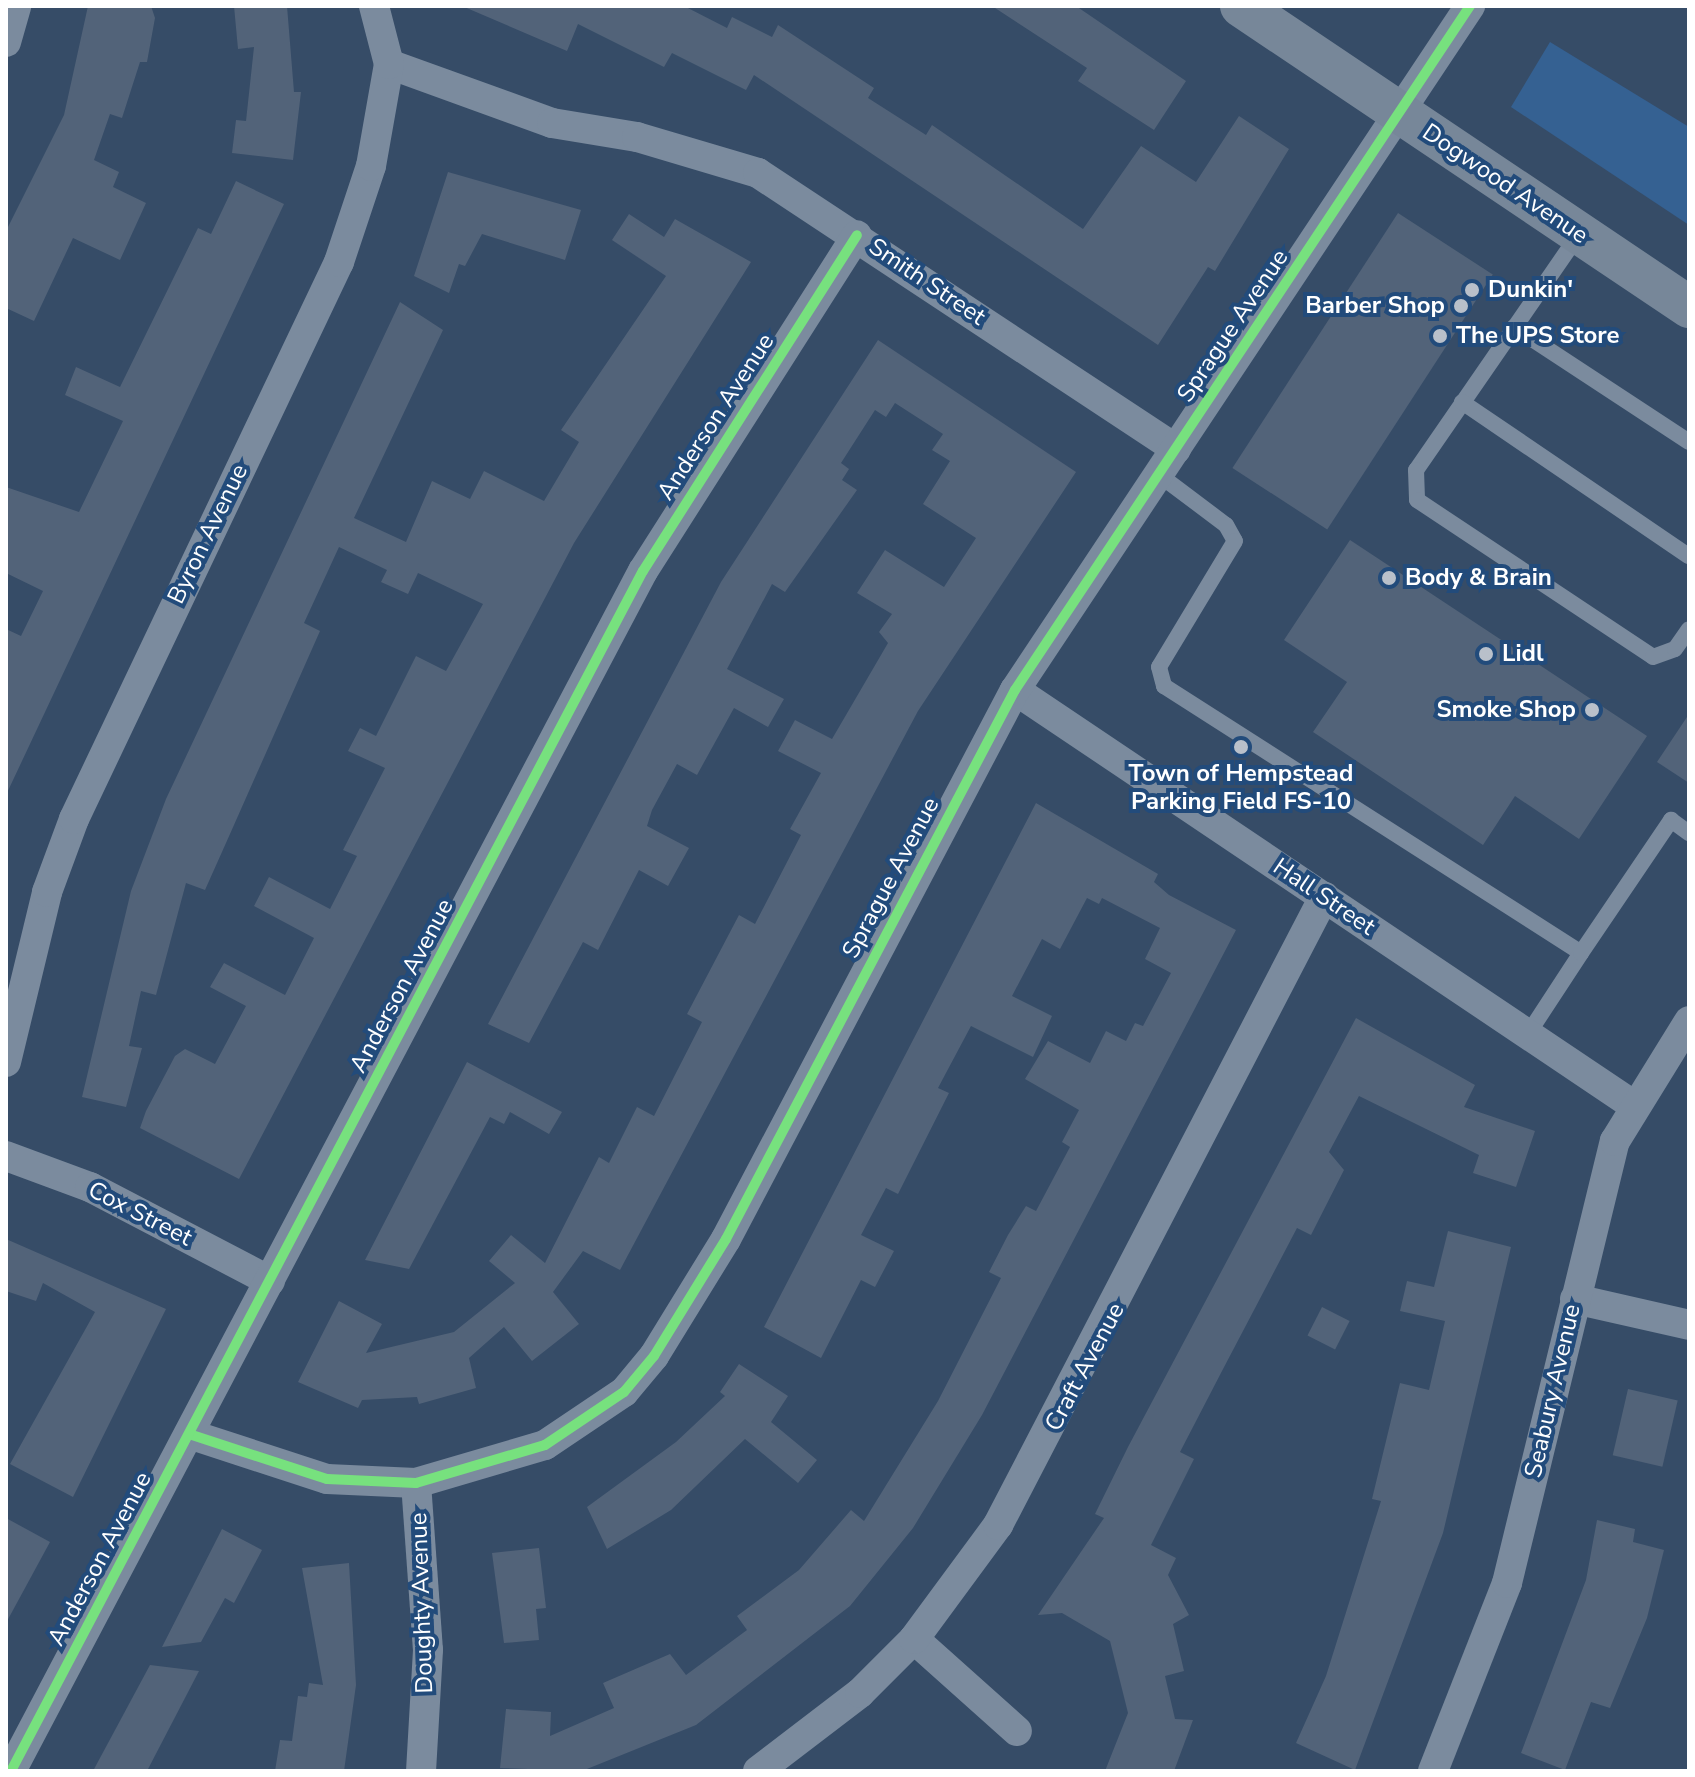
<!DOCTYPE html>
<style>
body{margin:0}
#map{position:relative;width:1695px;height:1777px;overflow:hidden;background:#364c67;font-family:"Nunito Sans",sans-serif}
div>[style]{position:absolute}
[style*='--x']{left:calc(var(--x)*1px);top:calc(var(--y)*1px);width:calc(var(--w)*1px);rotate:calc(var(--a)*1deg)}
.green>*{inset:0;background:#356192}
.building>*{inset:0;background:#526379;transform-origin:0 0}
.lane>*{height:16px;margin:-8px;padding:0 8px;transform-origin:8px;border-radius:8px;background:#7b8b9e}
.street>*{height:30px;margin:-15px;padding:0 15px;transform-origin:15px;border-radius:15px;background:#7b8b9e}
.secondary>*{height:42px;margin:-21px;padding:0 21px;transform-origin:21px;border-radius:21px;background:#778799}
.cycleway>*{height:10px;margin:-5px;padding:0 5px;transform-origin:5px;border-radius:5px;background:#77e17e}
.dots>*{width:22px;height:22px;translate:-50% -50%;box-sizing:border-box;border:4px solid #224b7b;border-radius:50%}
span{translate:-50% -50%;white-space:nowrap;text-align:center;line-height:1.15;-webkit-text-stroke:8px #224b7b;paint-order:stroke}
.street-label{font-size:24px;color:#fff}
.poi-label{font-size:24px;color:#fff;font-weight:700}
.left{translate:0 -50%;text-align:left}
.right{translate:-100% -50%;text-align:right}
.frame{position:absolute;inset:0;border:8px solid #fff;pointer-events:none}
</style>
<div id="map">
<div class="green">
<div style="clip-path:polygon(1550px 42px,1689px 127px,1689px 225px,1511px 107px)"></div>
</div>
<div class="building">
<div style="clip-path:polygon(88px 6px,151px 6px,155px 18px,147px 62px,140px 62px,122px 118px,110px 114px,94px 160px,119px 172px,113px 187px,146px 203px,120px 260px,73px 238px,34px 321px,6px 308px,6px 231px,64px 115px)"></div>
<div style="clip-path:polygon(234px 6px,287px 6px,294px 92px,301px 92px,293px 160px,232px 153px,236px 120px,246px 121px,254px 47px,238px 49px)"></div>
<div style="clip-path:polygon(462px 6px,684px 6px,727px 28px,732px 17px,772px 37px,778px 25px,874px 88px,868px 98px,926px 135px,932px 125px,1083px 229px,1141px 146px,1196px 182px,1239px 116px,1289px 149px,1215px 271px,1208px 267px,1158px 345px,754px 75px,746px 90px,672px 53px,664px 67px,578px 24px,567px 51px)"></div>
<div style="clip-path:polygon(992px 6px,1076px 6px,1186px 81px,1154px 130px,1078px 81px,1087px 68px)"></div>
<div style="clip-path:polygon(448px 172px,581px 210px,565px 260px,482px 234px,465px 266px,459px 264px,449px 293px,414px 276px)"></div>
<div style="clip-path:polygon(236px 181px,284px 204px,6px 795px,6px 629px,21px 636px,43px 591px,6px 573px,6px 487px,79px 512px,123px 421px,65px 395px,76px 367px,120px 387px,198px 228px,211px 234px)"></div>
<div style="left:1398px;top:213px;width:113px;height:304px;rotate:33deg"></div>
<div style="clip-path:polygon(629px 214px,664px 237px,675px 219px,751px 262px,574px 543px,239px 1179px,140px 1128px,146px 1111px,175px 1056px,185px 1049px,215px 1064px,246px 1006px,210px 987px,224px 963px,285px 995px,314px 938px,254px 906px,269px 877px,330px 909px,357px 856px,343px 850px,385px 768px,348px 751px,360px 728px,376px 736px,416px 656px,446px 671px,483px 604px,418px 573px,408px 594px,381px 582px,387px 570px,339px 547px,304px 623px,320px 631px,230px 834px,205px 890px,186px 883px,156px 995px,141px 991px,129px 1046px,142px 1048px,126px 1107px,82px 1097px,131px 891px,166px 799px,400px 302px,443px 330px,354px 518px,406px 542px,432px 481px,470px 499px,484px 471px,544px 501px,579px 442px,561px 430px,666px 276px,612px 240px)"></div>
<div style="clip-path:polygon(878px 340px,1076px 472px,918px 711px,620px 1270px,583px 1251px,553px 1292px,579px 1324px,532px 1361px,504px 1327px,469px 1358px,476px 1388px,419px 1404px,417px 1397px,362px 1400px,358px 1408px,298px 1382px,339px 1301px,382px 1324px,366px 1353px,454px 1332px,515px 1283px,489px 1261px,511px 1235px,545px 1263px,599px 1157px,609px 1163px,637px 1107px,654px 1116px,702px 1022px,687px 1014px,739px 915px,755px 924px,801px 835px,790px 829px,821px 773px,778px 751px,795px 720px,832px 739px,888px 643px,879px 632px,892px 614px,857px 593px,885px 550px,944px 587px,976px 538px,923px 504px,950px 461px,932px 450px,943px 434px,895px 403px,886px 417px,875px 410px,841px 463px,849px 469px,842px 480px,857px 490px,785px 592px,772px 584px,727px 669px,784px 699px,768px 727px,734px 708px,697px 775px,677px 764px,652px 810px,647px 826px,689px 848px,668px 886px,639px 870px,598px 950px,583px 942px,529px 1043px,488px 1024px,721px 582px)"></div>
<div style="clip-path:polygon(1350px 540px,1647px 736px,1579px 839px,1515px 796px,1483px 845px,1313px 732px,1347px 682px,1284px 640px)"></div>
<div style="clip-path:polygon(1689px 714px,1689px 783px,1657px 762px)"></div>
<div style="clip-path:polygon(1036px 803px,1158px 874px,1154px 882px,1169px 895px,1236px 930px,982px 1415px,913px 1528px,850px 1606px,696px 1725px,582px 1771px,500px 1768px,506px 1709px,551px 1712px,550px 1736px,614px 1708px,603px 1683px,670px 1654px,686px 1675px,747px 1630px,737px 1616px,799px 1570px,851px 1510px,864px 1521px,938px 1401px,1001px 1278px,989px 1272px,1008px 1235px,1026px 1206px,1036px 1211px,1070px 1147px,1062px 1142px,1079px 1110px,1025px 1079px,1048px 1041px,1090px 1063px,1106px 1031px,1126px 1041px,1135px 1023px,1143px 1026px,1171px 973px,1145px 959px,1160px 928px,1102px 898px,1099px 904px,1087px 898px,1060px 949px,1042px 939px,1012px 996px,1052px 1016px,1033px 1057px,971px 1026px,938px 1088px,949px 1093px,898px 1194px,886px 1188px,861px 1235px,894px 1251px,875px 1287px,861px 1280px,821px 1358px,764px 1327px)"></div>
<div style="clip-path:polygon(1356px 1018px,1475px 1085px,1464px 1107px,1535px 1131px,1516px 1187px,1473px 1173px,1479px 1155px,1359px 1096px,1329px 1152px,1344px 1170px,1311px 1235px,1297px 1228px,1222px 1371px,1180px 1452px,1194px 1459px,1151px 1545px,1176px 1558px,1168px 1575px,1189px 1615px,1173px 1624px,1184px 1671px,1165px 1676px,1175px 1719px,1193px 1720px,1174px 1771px,1105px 1771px,1128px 1713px,1110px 1641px,1062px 1613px,1038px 1615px,1104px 1518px,1095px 1514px,1128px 1447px)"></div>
<div style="clip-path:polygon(467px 1062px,562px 1112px,549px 1134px,510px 1112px,504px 1124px,490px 1117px,409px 1269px,365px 1260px)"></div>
<div style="clip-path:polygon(1448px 1231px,1511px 1247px,1443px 1533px,1355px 1770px,1296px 1743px,1326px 1676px,1381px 1501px,1372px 1499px,1400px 1383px,1429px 1390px,1445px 1321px,1400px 1311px,1407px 1281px,1434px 1287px)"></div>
<div style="clip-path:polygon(6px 1239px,166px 1309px,73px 1497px,10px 1464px,95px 1312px,43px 1283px,36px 1301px,6px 1291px)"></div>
<div style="left:1322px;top:1307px;width:31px;height:32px;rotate:27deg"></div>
<div style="clip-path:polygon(739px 1364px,788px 1396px,771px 1422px,817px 1460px,798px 1483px,745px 1439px,671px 1510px,607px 1549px,587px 1507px,676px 1442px,725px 1396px,720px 1392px)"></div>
<div style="left:1628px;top:1389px;width:51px;height:68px;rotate:13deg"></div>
<div style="clip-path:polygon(6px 1518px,50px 1542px,6px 1623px)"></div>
<div style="clip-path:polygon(1597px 1520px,1635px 1529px,1633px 1542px,1664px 1550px,1647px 1618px,1610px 1708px,1591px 1702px,1565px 1770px,1521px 1753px,1586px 1580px)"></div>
<div style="clip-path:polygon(222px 1529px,262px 1550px,234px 1603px,225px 1598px,201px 1642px,162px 1647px)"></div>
<div style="clip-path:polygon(539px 1548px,546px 1608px,536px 1609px,539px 1640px,504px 1643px,492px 1553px)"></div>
<div style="clip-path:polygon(349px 1563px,356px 1685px,344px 1771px,275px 1771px,280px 1740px,292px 1741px,298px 1696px,307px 1697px,309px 1683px,323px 1685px,302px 1568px)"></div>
<div style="clip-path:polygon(150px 1665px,199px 1671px,147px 1771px,93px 1771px)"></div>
</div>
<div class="lane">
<div style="--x:1579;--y:234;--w:287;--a:124.6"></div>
<div style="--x:1416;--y:470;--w:30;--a:88"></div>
<div style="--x:1417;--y:500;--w:283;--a:33.6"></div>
<div style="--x:1653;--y:657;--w:23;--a:-20"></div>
<div style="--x:1675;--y:649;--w:24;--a:-55"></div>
<div style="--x:1514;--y:327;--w:209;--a:33.3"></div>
<div style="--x:1462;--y:402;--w:274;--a:34.2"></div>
<div style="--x:1158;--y:474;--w:85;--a:36.9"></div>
<div style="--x:1226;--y:525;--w:18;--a:61"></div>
<div style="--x:1235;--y:541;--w:147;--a:121.1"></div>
<div style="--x:1159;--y:667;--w:20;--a:75"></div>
<div style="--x:1164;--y:686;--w:495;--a:32.6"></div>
<div style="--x:1581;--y:953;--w:97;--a:123.2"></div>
<div style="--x:1581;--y:953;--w:161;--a:-55.9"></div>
<div style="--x:1671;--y:820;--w:22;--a:36"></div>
</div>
<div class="street">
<div style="--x:6;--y:42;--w:37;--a:-74"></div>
<div style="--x:389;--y:64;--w:173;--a:19.9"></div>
<div style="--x:552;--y:123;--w:86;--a:9.4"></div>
<div style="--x:637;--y:137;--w:126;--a:16.6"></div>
<div style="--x:758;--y:173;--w:501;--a:33.44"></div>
<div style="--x:1015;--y:690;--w:744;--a:33.88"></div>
<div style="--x:6;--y:1062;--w:175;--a:-76.4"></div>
<div style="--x:47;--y:892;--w:78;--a:-69.7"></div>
<div style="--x:74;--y:819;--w:617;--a:-64.56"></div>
<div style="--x:339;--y:262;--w:101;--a:-71.6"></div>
<div style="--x:371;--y:166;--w:104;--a:-80"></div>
<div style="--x:389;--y:64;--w:60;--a:-104.5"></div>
<div style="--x:6;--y:1156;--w:90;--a:20.3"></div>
<div style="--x:90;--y:1187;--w:203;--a:27.6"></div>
<div style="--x:1575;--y:1299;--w:117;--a:12.8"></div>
<div style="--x:189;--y:1434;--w:145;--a:18.1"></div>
<div style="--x:327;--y:1479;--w:89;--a:2.6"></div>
<div style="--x:416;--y:1483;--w:134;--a:-16.4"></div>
<div style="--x:545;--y:1445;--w:95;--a:-33.9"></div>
<div style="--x:624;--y:1392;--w:47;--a:-50.2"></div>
<div style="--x:654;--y:1356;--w:137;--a:-58.4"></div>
<div style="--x:726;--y:1239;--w:620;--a:-62.24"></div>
<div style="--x:1015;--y:690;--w:822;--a:-56.37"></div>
<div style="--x:416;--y:1483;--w:167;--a:85.9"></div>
<div style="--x:428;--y:1650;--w:121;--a:93.3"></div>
<div style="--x:914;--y:1639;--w:138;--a:41.8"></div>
<div style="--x:11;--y:1771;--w:1356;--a:-62.23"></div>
<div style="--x:643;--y:571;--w:398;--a:-57.5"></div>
<div style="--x:758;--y:1771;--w:128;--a:-37.4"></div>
<div style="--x:860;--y:1693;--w:76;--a:-45"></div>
<div style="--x:914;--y:1639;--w:142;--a:-53.6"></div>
<div style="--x:998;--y:1525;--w:708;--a:-62.57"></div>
<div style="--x:1433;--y:1771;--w:202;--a:-68.5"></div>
<div style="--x:1507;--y:1583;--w:455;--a:-76.3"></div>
<div style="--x:1615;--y:1141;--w:141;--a:-58.3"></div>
</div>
<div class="secondary">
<div style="--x:1241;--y:6;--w:540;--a:33.9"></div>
</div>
<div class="cycleway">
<div style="--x:189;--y:1434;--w:145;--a:18.1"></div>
<div style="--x:327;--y:1479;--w:89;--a:2.6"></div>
<div style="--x:416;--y:1483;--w:134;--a:-16.4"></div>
<div style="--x:545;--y:1445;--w:95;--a:-33.9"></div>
<div style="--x:624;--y:1392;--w:47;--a:-50.2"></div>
<div style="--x:654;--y:1356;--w:137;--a:-58.4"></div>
<div style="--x:726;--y:1239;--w:620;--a:-62.24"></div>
<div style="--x:1015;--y:690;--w:822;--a:-56.37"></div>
<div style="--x:11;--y:1771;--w:1356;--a:-62.23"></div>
<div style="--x:643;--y:571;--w:398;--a:-57.5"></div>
</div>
<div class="dots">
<div style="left:1472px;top:290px;background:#b9c0ca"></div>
<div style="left:1461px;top:306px;background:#b9c0ca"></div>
<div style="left:1440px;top:336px;background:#b9c0ca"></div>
<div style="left:1389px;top:578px;background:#b9c0ca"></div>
<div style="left:1486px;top:654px;background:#b9c0ca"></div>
<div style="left:1592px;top:710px;background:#b9c0ca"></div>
<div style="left:1241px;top:747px;background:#b9c0ca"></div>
</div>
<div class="street-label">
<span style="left:1505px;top:184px;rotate:34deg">Dogwood Avenue</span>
<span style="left:927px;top:282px;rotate:34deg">Smith Street</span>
<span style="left:1233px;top:326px;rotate:-56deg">Sprague Avenue</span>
<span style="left:716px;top:417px;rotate:-57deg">Anderson Avenue</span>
<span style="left:208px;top:534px;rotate:-64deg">Byron Avenue</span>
<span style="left:891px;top:878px;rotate:-62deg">Sprague Avenue</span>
<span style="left:1324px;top:897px;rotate:34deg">Hall Street</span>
<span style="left:402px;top:986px;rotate:-62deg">Anderson Avenue</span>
<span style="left:140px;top:1214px;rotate:27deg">Cox Street</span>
<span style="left:1085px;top:1367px;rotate:-62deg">Craft Avenue</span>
<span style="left:1553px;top:1391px;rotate:-77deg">Seabury Avenue</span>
<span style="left:100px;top:1559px;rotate:-62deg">Anderson Avenue</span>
<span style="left:422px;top:1603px;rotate:-92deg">Doughty Avenue</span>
</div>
<div class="poi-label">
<span class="left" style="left:1488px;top:290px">Dunkin'</span>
<span class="right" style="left:1445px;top:306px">Barber Shop</span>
<span class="left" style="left:1456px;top:336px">The UPS Store</span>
<span class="left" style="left:1405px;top:578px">Body &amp; Brain</span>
<span class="left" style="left:1502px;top:654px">Lidl</span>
<span class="right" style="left:1576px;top:710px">Smoke Shop</span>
<span style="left:1241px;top:788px">Town of Hempstead<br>Parking Field FS-10</span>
</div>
<div class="frame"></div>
</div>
